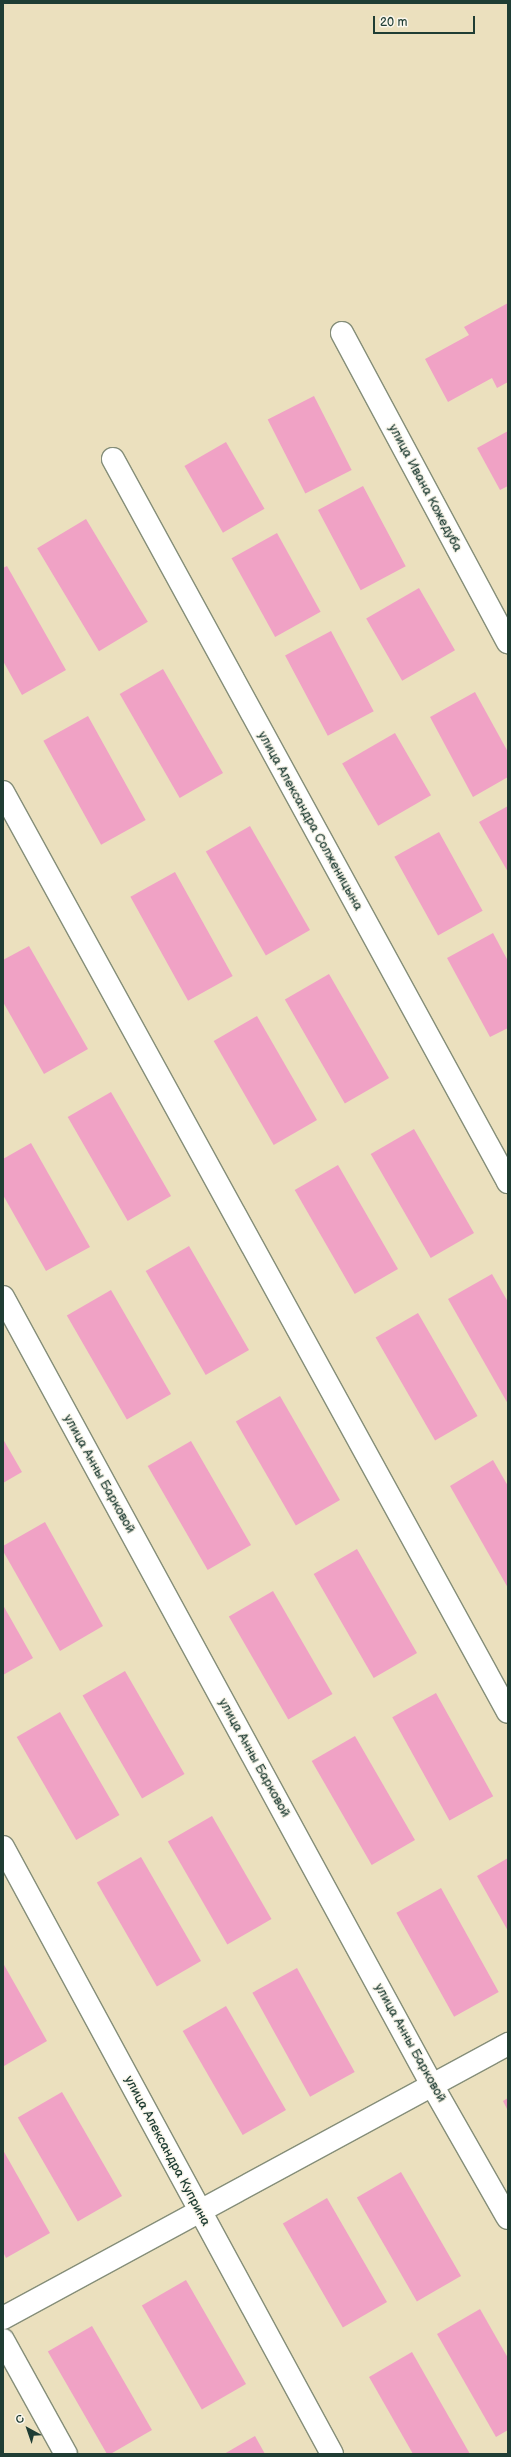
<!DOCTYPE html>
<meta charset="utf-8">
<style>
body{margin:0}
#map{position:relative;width:511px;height:2457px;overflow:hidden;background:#ebe0be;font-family:"Balsamiq Sans",sans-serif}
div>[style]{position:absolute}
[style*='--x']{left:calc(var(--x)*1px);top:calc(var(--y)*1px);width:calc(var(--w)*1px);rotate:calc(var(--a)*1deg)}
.building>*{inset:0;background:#f0a2c5;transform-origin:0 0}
.roads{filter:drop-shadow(1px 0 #858e79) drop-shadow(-1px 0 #858e79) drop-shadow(0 1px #858e79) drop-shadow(0 -1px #858e79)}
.minor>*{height:22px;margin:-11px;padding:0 11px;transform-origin:11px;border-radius:11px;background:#fff}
span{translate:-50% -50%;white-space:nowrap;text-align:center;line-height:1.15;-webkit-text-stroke:3px #fbf7ec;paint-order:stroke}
.street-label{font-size:13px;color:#1f3d34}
.frame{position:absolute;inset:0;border:4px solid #1f3d34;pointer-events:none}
.north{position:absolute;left:8px;top:2409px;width:40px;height:40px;-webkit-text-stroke:3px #fbf7ec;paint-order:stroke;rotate:320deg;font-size:11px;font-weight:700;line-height:16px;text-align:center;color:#1f3d34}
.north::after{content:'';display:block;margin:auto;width:14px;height:18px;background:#1f3d34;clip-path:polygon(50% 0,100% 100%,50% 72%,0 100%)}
.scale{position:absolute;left:373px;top:16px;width:102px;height:18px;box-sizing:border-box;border:2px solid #1f3d34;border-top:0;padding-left:5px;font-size:12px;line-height:14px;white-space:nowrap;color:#1f3d34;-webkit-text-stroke:3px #fbf7ec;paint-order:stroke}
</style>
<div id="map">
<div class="building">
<div style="clip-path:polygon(508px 303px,508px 382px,497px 388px,492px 378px,448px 402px,425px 359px,469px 335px,464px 327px)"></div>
<div style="left:314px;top:396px;width:83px;height:52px;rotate:63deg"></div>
<div style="clip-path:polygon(508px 431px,508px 486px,500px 490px,477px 448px)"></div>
<div style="left:226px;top:442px;width:77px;height:48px;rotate:60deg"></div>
<div style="left:363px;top:486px;width:91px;height:51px;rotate:62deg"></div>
<div style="left:86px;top:519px;width:120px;height:57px;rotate:59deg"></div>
<div style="left:277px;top:533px;width:90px;height:52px;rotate:61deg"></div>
<div style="clip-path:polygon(7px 566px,66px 670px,22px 695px,3px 661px,3px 568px)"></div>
<div style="left:419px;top:588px;width:72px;height:61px;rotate:60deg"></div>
<div style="left:331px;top:631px;width:91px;height:52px;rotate:62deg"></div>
<div style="left:163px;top:669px;width:120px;height:50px;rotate:60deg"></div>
<div style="clip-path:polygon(475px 692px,508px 752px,508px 777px,473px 797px,430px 717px)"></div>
<div style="left:88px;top:716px;width:119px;height:51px;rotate:61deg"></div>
<div style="left:395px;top:733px;width:72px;height:61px;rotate:60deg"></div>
<div style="clip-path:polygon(508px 806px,508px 872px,479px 822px)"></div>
<div style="left:250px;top:826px;width:120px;height:51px;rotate:60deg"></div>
<div style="left:439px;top:832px;width:90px;height:51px;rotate:61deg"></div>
<div style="left:175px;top:872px;width:119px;height:51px;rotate:61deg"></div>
<div style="clip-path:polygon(493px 933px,508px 961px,508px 1028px,490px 1037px,447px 958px)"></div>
<div style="clip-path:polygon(29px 946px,88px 1049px,44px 1074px,3px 1002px,3px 960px)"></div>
<div style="left:329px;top:974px;width:120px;height:51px;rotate:60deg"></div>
<div style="left:257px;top:1016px;width:120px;height:50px;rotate:60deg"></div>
<div style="left:111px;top:1092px;width:120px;height:50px;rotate:60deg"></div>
<div style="left:414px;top:1129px;width:120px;height:50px;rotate:60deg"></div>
<div style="clip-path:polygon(31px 1143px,90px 1247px,46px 1271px,3px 1195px,3px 1159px)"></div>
<div style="left:338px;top:1165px;width:120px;height:50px;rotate:60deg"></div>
<div style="left:189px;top:1246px;width:120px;height:50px;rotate:60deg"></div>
<div style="clip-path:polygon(492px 1274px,508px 1302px,508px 1404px,448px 1299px)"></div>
<div style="left:111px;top:1290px;width:120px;height:51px;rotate:60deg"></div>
<div style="left:418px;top:1313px;width:119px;height:49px;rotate:60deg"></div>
<div style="left:280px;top:1396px;width:120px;height:51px;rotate:60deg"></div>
<div style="clip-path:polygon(3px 1439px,22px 1472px,3px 1483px)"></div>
<div style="left:191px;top:1441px;width:120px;height:50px;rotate:60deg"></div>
<div style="clip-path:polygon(493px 1460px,508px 1486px,508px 1588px,450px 1486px)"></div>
<div style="clip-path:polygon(45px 1522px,103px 1626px,60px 1651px,3px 1551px,3px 1546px)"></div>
<div style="left:357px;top:1549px;width:120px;height:50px;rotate:60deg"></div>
<div style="left:273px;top:1591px;width:119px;height:51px;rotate:60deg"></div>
<div style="clip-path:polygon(3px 1605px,33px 1658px,3px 1675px)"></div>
<div style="left:125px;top:1671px;width:119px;height:49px;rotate:60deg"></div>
<div style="left:436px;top:1693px;width:118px;height:50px;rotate:61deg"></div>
<div style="left:60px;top:1712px;width:119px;height:50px;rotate:60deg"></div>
<div style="left:355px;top:1736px;width:120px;height:50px;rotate:60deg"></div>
<div style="left:212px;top:1816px;width:119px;height:51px;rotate:60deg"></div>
<div style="left:141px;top:1857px;width:120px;height:51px;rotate:60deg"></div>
<div style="clip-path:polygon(508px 1858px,508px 1931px,477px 1876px)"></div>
<div style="left:441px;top:1888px;width:119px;height:51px;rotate:61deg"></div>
<div style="clip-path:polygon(3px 1963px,47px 2041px,4px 2066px,3px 2065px)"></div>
<div style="left:297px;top:1968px;width:119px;height:51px;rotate:61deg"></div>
<div style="left:226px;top:2006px;width:120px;height:50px;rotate:60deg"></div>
<div style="left:62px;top:2092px;width:120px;height:51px;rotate:60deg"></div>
<div style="clip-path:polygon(508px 2098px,508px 2111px,503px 2101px)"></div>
<div style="clip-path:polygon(3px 2150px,50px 2233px,6px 2258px,3px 2252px)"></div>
<div style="left:401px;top:2172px;width:120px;height:51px;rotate:60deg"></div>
<div style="left:327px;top:2198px;width:120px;height:51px;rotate:60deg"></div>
<div style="left:186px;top:2280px;width:120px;height:51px;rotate:60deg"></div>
<div style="clip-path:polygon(480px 2309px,508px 2358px,508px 2430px,496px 2437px,437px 2334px)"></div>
<div style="left:92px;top:2326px;width:120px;height:51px;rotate:60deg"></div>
<div style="clip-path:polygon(412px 2352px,470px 2454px,413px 2454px,369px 2377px)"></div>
<div style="clip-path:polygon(255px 2436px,265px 2454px,224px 2454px)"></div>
</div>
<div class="roads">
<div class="minor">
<div style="--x:342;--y:333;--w:351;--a:61.8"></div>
<div style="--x:113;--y:459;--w:824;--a:61.35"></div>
<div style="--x:3;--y:792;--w:1049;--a:61.24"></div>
<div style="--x:3;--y:1297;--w:897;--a:61.44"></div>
<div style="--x:432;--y:2085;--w:153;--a:60.3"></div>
<div style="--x:3;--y:1847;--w:690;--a:61.54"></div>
<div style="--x:3;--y:2318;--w:575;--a:-28.48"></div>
<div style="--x:3;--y:2340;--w:130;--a:61.1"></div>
</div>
</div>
<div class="street-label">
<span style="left:425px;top:488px;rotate:62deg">улица Ивана Кожедуба</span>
<span style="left:310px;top:821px;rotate:61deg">улица Александра Солженицына</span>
<span style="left:99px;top:1474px;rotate:61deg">улица Анны Барковой</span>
<span style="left:254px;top:1758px;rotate:61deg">улица Анны Барковой</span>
<span style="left:410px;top:2043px;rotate:61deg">улица Анны Барковой</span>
<span style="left:167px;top:2151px;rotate:62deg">улица Александра Куприна</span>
</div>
<div class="frame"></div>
<div class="north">С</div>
<div class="scale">20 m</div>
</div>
